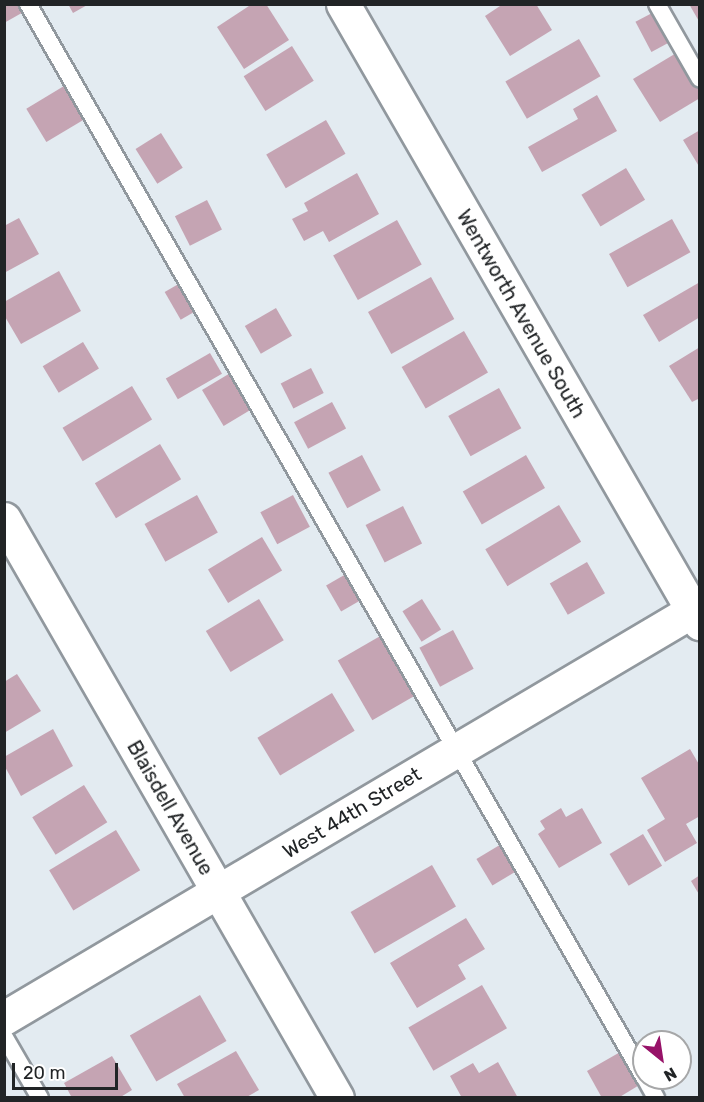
<!DOCTYPE html>
<style>
body{margin:0}
#map{position:relative;width:704px;height:1102px;overflow:hidden;background:#e3ebf1;font-family:Rubik,sans-serif}
div>[style]{position:absolute}
[style*='--x']{left:calc(var(--x)*1px);top:calc(var(--y)*1px);width:calc(var(--w)*1px);rotate:calc(var(--a)*1deg)}
.building>*{inset:0;background:#c5a4b3;transform-origin:0 0}
.roads{filter:drop-shadow(2px 0 #91989e) drop-shadow(-2px 0 #91989e) drop-shadow(0 2px #91989e) drop-shadow(0 -2px #91989e)}
.service>*{height:16px;margin:-8px;padding:0 8px;transform-origin:8px;border-radius:8px;background:#fff}
.minor>*{height:33px;margin:-16.5px;padding:0 16.5px;transform-origin:16.5px;border-radius:16.5px;background:#fff}
span{translate:-50% -50%;white-space:nowrap;text-align:center;line-height:1.15;-webkit-text-stroke:6px #fff;paint-order:stroke}
.street-label{font-size:20px;color:#212426}
.frame{position:absolute;inset:0;border:6px solid #212426;pointer-events:none}
.north{position:absolute;left:632px;top:1030px;width:60px;height:60px;box-sizing:border-box;background:#fff;border:2px solid #a6a7a8;border-radius:50%;rotate:150deg;font-size:16px;font-weight:700;line-height:24px;text-align:center;color:#212426}
.north::after{content:'';display:block;margin:auto;width:21px;height:27px;background:#971268;clip-path:polygon(50% 0,100% 100%,50% 72%,0 100%)}
.scale{position:absolute;left:12px;top:1063px;width:106px;height:27px;box-sizing:border-box;border:3px solid #212426;border-top:0;padding-left:8px;font-size:18px;line-height:21px;white-space:nowrap;color:#212426;-webkit-text-stroke:4px #fff;paint-order:stroke}
</style>
<div id="map">
<div class="building">
<div style="clip-path:polygon(68px 4px,89px 4px,73px 13px)"></div>
<div style="clip-path:polygon(252px 4px,266px 4px,289px 40px,244px 69px,217px 27px)"></div>
<div style="clip-path:polygon(503px 4px,536px 4px,552px 30px,510px 56px,485px 16px)"></div>
<div style="clip-path:polygon(689px 4px,700px 4px,700px 23px)"></div>
<div style="clip-path:polygon(4px 5px,24px 5px,27px 10px,4px 23px)"></div>
<div style="left:654px;top:12px;width:34px;height:21px;rotate:62deg"></div>
<div style="left:579px;top:39px;width:43px;height:85px;rotate:60deg"></div>
<div style="left:292px;top:46px;width:41px;height:57px;rotate:58deg"></div>
<div style="clip-path:polygon(678px 52px,700px 88px,700px 98px,660px 122px,633px 79px)"></div>
<div style="left:64px;top:86px;width:39px;height:44px;rotate:59deg"></div>
<div style="clip-path:polygon(597px 95px,617px 131px,542px 172px,528px 147px,578px 119px,573px 109px)"></div>
<div style="left:326px;top:120px;width:39px;height:69px;rotate:60deg"></div>
<div style="clip-path:polygon(700px 130px,700px 168px,683px 140px)"></div>
<div style="left:161px;top:133px;width:41px;height:30px;rotate:58deg"></div>
<div style="left:626px;top:168px;width:37px;height:52px;rotate:59deg"></div>
<div style="clip-path:polygon(357px 173px,379px 214px,329px 242px,323px 231px,304px 241px,292px 219px,308px 211px,304px 203px)"></div>
<div style="left:207px;top:200px;width:33px;height:36px;rotate:63deg"></div>
<div style="clip-path:polygon(19px 218px,39px 254px,4px 273px,4px 226px)"></div>
<div style="left:672px;top:219px;width:38px;height:72px;rotate:61deg"></div>
<div style="left:397px;top:220px;width:51px;height:73px;rotate:61deg"></div>
<div style="clip-path:polygon(59px 271px,81px 311px,21px 344px,4px 315px,4px 302px)"></div>
<div style="left:431px;top:277px;width:48px;height:72px;rotate:61deg"></div>
<div style="left:182px;top:282px;width:32px;height:20px;rotate:60deg"></div>
<div style="clip-path:polygon(700px 282px,700px 317px,659px 342px,643px 315px)"></div>
<div style="left:276px;top:308px;width:32px;height:36px;rotate:60deg"></div>
<div style="left:464px;top:331px;width:48px;height:72px;rotate:60deg"></div>
<div style="left:83px;top:342px;width:31px;height:47px;rotate:59deg"></div>
<div style="clip-path:polygon(700px 347px,700px 398px,692px 402px,669px 366px)"></div>
<div style="left:210px;top:353px;width:24px;height:51px;rotate:60deg"></div>
<div style="left:311px;top:368px;width:28px;height:34px;rotate:63deg"></div>
<div style="left:232px;top:372px;width:42px;height:35px;rotate:59deg"></div>
<div style="left:132px;top:386px;width:39px;height:81px;rotate:59deg"></div>
<div style="left:499px;top:388px;width:46px;height:58px;rotate:61deg"></div>
<div style="left:332px;top:402px;width:30px;height:43px;rotate:62deg"></div>
<div style="left:160px;top:444px;width:41px;height:76px;rotate:59deg"></div>
<div style="left:362px;top:455px;width:40px;height:38px;rotate:62deg"></div>
<div style="left:526px;top:455px;width:38px;height:73px;rotate:60deg"></div>
<div style="left:197px;top:495px;width:43px;height:60px;rotate:61deg"></div>
<div style="left:293px;top:495px;width:36px;height:37px;rotate:62deg"></div>
<div style="left:559px;top:505px;width:43px;height:86px;rotate:59deg"></div>
<div style="left:403px;top:506px;width:42px;height:42px;rotate:63deg"></div>
<div style="left:262px;top:537px;width:39px;height:63px;rotate:59deg"></div>
<div style="left:587px;top:562px;width:36px;height:43px;rotate:60deg"></div>
<div style="left:346px;top:574px;width:30px;height:23px;rotate:60deg"></div>
<div style="left:259px;top:599px;width:48px;height:62px;rotate:59deg"></div>
<div style="left:422px;top:599px;width:36px;height:23px;rotate:58deg"></div>
<div style="left:453px;top:630px;width:44px;height:38px;rotate:62deg"></div>
<div style="left:382px;top:635px;width:69px;height:51px;rotate:60deg"></div>
<div style="clip-path:polygon(17px 674px,41px 711px,4px 733px,4px 682px)"></div>
<div style="left:332px;top:693px;width:44px;height:87px;rotate:59deg"></div>
<div style="clip-path:polygon(53px 729px,73px 766px,21px 796px,4px 765px,4px 757px)"></div>
<div style="clip-path:polygon(690px 749px,700px 766px,700px 816px,686px 824px,697px 843px,665px 862px,647px 830px,665px 819px,641px 778px)"></div>
<div style="left:84px;top:785px;width:44px;height:61px;rotate:58deg"></div>
<div style="clip-path:polygon(561px 808px,566px 817px,582px 808px,602px 843px,559px 868px,538px 834px,545px 829px,540px 821px)"></div>
<div style="left:116px;top:830px;width:47px;height:78px;rotate:59deg"></div>
<div style="left:643px;top:834px;width:37px;height:39px;rotate:59deg"></div>
<div style="left:503px;top:843px;width:31px;height:31px;rotate:59deg"></div>
<div style="left:432px;top:865px;width:48px;height:94px;rotate:60deg"></div>
<div style="clip-path:polygon(700px 875px,700px 896px,691px 881px)"></div>
<div style="clip-path:polygon(466px 918px,485px 949px,458px 965px,466px 979px,417px 1008px,390px 963px)"></div>
<div style="left:482px;top:985px;width:50px;height:85px;rotate:60deg"></div>
<div style="left:200px;top:995px;width:53px;height:81px;rotate:60deg"></div>
<div style="clip-path:polygon(236px 1051px,259px 1090px,245px 1098px,185px 1098px,177px 1084px)"></div>
<div style="clip-path:polygon(622px 1051px,641px 1084px,618px 1098px,602px 1098px,587px 1071px)"></div>
<div style="clip-path:polygon(112px 1056px,132px 1090px,119px 1098px,72px 1098px,64px 1083px)"></div>
<div style="clip-path:polygon(498px 1062px,518px 1098px,462px 1098px,450px 1076px,473px 1063px,479px 1073px)"></div>
</div>
<div class="roads">
<div class="service">
<div style="--x:28;--y:4;--w:1237;--a:60.14"></div>
<div style="--x:657;--y:4;--w:86;--a:60.2"></div>
<div style="--x:4;--y:1036;--w:72;--a:59.9"></div>
<div style="--x:645;--y:1078;--w:23;--a:61"></div>
</div>
<div class="minor">
<div style="--x:343;--y:4;--w:715;--a:60.03"></div>
<div style="--x:4;--y:519;--w:668;--a:60.1"></div>
<div style="--x:4;--y:1018;--w:809;--a:-30.62"></div>
</div>
</div>
<div class="street-label">
<span style="left:521px;top:314px;rotate:60deg">Wentworth Avenue South</span>
<span style="left:170px;top:808px;rotate:60deg">Blaisdell Avenue</span>
<span style="left:352px;top:813px;rotate:-31deg">West 44th Street</span>
</div>
<div class="frame"></div>
<div class="north">N</div>
<div class="scale">20 m</div>
</div>
